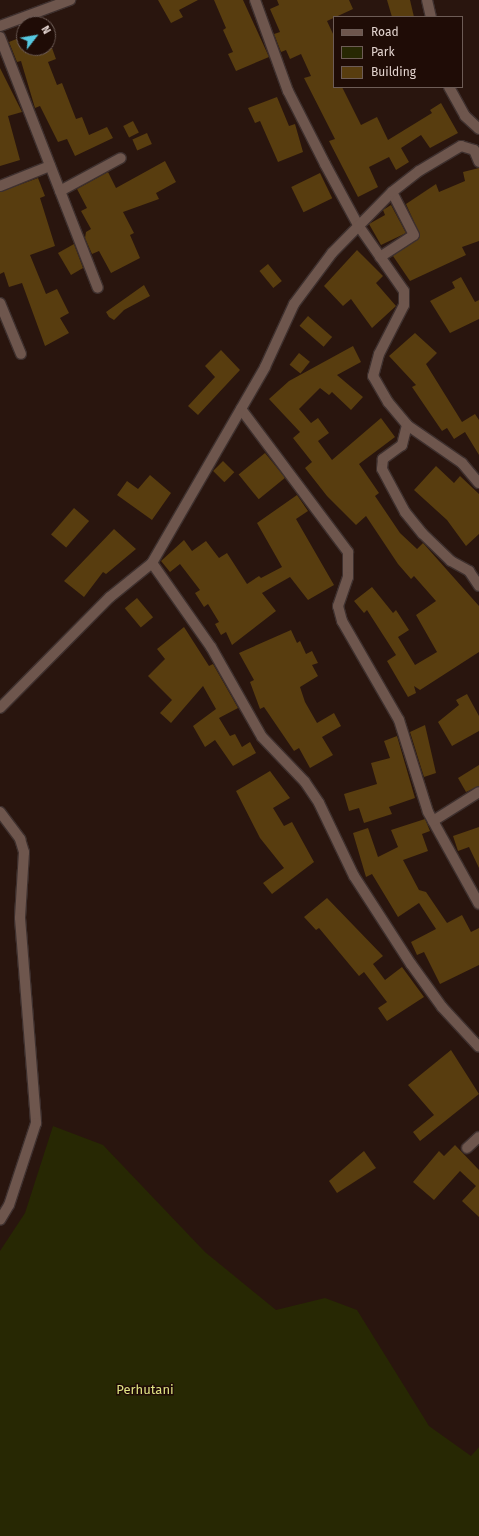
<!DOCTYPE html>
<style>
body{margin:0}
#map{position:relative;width:479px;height:1536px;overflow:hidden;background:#29150e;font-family:"Fira Sans",sans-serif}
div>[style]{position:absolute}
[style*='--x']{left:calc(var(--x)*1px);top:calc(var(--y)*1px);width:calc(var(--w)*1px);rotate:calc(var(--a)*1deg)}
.green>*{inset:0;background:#272803}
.building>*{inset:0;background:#583d0f;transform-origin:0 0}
.roads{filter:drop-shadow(1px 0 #3e302e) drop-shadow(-1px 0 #3e302e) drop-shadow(0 1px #3e302e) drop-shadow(0 -1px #3e302e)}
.street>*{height:10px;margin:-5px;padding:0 5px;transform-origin:5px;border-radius:5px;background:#6e564d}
span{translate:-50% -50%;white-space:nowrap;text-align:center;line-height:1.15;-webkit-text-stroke:3px #1f0c06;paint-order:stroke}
.park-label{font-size:13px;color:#dfe283}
.legend{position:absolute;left:333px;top:16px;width:130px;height:72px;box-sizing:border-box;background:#1f0c06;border:1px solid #6d5c56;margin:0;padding:5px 7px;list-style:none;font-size:12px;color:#e3d4cf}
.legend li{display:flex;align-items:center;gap:8px;height:20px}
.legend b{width:20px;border:1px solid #6d5c56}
.north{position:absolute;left:16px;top:16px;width:40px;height:40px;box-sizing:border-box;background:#1f0c06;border:1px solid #6d5c56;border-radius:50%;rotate:59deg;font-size:11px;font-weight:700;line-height:16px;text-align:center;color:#e3d4cf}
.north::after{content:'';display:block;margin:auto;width:14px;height:18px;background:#56c9e1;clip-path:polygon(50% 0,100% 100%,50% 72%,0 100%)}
</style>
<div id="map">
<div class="green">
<div style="clip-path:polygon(53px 1126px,103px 1145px,205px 1252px,276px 1310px,325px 1298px,357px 1310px,429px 1426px,471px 1456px,479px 1447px,479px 1536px,0 1536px,0 1251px,25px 1213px)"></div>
</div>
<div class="building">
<div style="clip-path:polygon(158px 0,198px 0,179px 10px,183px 17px,171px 23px)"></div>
<div style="clip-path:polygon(214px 0,243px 0,269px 57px,236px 71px,228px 54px,233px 52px,223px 30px,226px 28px)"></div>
<div style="clip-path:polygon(277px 0,349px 0,353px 9px,327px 21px,334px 36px,334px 87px,342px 87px,361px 125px,377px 117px,388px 140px,432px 113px,430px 110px,441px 103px,458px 133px,430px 148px,421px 135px,401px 148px,409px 162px,396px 170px,389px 157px,369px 167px,378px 187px,358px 197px,329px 141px,335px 139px,304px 78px,311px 76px,301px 54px,290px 59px,286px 50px,281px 52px,274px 34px,280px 32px,270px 9px,279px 5px)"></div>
<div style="clip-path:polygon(387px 0,410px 0,414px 17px,392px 17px)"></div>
<div style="clip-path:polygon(24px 36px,24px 48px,52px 48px,56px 59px,48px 62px,57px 85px,62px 83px,76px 119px,82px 117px,89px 135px,107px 127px,113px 138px,75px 156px,67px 139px,58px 142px,40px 106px,35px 108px,21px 61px,17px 62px,9px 42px)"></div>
<div style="clip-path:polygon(0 68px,22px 112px,8px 116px,20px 160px,0 166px)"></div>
<div style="clip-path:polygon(277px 97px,289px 126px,295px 124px,303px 152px,278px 162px,260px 121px,255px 123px,248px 108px)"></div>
<div style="left:133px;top:121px;width:13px;height:11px;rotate:63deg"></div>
<div style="left:147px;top:133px;width:12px;height:16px;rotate:66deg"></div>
<div style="clip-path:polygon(165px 161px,176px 182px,156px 193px,159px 199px,123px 212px,134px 233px,130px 235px,140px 258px,111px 273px,99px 251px,92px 254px,85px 238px,86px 232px,91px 229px,81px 211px,87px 208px,77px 189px,108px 172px,116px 188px)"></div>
<div style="clip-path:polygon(479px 168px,479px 241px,462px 247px,466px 255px,410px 281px,393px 256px,420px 235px,406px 204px,436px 184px,439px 192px,465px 181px,463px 172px)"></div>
<div style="left:320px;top:173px;width:28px;height:32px;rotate:64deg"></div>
<div style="clip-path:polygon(38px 178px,45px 196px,40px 198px,55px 246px,30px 255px,46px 294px,57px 289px,69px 313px,60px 318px,69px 333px,45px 346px,22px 283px,9px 287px,4px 272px,0 274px,0 192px)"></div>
<div style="clip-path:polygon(391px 205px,406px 233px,381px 245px,369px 224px,385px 215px,383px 210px)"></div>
<div style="clip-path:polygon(74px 244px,83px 268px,71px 275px,58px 253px)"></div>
<div style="clip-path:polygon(357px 250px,383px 276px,376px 283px,396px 306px,372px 328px,351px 299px,343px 306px,324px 286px)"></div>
<div style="left:268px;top:264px;width:22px;height:11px;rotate:51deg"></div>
<div style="clip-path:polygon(461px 277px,475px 302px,479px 300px,479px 319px,450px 333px,430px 301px,455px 288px,452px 282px)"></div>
<div style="clip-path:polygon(144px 285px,150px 296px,124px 310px,114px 320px,109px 317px,106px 312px)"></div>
<div style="left:308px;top:316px;width:32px;height:13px;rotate:41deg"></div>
<div style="clip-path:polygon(415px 333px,437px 353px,426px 364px,462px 422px,475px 414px,479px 420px,479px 455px,465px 432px,454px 439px,447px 428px,442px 431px,412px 387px,416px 385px,389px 356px)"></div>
<div style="clip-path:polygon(353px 346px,361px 362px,337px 375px,363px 397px,351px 410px,332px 392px,329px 395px,320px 388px,299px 409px,311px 423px,318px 418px,329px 433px,318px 441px,332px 460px,381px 418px,395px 437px,359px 464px,379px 493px,375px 496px,400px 533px,417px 549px,423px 543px,479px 606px,479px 652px,420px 690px,414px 686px,416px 693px,408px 697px,387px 661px,396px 655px,367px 610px,364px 613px,354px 601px,372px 587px,393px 613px,396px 610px,409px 630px,398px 637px,415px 665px,437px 652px,416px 615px,436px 601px,414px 576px,411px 579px,398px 564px,366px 516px,356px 525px,327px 496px,305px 468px,312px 462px,293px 438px,300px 432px,269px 399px,289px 381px)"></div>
<div style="clip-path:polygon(221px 350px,240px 370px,198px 415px,188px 406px,215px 377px,205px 366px)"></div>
<div style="left:299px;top:353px;width:14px;height:15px;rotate:39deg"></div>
<div style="left:265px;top:453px;width:32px;height:34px;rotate:51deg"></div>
<div style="left:223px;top:461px;width:16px;height:14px;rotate:45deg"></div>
<div style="clip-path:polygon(436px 466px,454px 483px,460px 476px,479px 494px,479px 534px,466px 546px,447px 520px,414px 490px)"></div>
<div style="clip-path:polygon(150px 475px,171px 493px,152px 520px,117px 495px,127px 481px,138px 489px)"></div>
<div style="clip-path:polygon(297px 495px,308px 511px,296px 519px,334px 585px,308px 600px,290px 577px,262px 593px,276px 611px,232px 645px,226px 632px,221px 635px,215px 624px,219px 622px,208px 604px,204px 607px,195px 593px,200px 590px,180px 564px,170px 572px,161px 561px,184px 540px,192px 551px,206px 541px,219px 558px,227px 553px,247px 584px,259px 576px,261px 578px,282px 567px,257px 523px)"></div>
<div style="left:74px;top:508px;width:20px;height:35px;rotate:41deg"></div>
<div style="clip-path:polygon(114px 529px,136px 549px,106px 574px,103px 572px,84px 597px,64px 581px)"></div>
<div style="left:137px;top:598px;width:25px;height:16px;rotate:50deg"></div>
<div style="clip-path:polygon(184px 627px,209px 666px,213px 664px,238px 708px,219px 718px,230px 736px,235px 734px,242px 747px,250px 742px,256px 753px,233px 766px,215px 740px,205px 747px,193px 726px,216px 709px,203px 686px,171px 723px,160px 713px,172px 700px,148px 676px,165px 659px,157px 649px)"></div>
<div style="clip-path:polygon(291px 630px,297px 643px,300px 641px,306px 654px,312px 651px,318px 663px,312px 665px,318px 676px,300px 687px,305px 702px,317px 723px,334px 713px,341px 726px,322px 737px,333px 755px,310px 768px,299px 748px,294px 751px,264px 707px,260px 709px,250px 682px,254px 680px,239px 653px)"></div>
<div style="clip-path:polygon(467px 694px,479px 716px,479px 731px,452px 746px,438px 722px,459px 705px,456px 700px)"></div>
<div style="clip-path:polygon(425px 725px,436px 773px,424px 777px,410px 732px)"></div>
<div style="clip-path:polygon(397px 736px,415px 798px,389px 807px,392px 814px,364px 823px,359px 808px,349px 811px,344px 794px,377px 784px,371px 763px,390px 758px,384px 741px)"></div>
<div style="clip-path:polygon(479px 765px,479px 786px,466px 792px,458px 778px)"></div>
<div style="clip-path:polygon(270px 771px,290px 798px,273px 808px,284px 826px,292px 822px,314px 862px,272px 894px,263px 883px,284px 868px,260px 838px,236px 791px)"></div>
<div style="clip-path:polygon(425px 819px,430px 831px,422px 834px,428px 851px,403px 860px,419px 890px,426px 892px,447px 923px,462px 915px,471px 932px,479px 928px,479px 965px,440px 984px,424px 952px,417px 955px,411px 942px,436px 929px,419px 903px,398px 917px,372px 874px,366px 877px,353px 833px,368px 828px,378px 857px,398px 847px,391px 830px)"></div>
<div style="clip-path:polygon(479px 827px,479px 868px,469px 847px,458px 851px,453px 836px)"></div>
<div style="clip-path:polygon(327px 898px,383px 956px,373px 964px,385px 980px,402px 967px,424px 997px,387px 1021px,378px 1008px,387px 1002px,364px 972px,359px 976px,319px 928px,316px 930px,304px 917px)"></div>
<div style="clip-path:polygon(451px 1050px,479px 1094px,420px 1141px,413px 1132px,434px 1115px,408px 1085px)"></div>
<div style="clip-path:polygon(455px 1145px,479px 1170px,479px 1217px,462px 1201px,476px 1186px,460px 1171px,434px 1200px,413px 1182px,439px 1151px,444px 1156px)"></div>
<div style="clip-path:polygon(364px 1151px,376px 1168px,337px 1193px,329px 1181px)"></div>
</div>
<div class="roads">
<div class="street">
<div style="--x:255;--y:0;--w:97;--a:70.1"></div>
<div style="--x:288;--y:91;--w:82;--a:63.1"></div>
<div style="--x:325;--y:164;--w:69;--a:61.6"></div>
<div style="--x:358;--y:225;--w:80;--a:55.1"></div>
<div style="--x:404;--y:291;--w:14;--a:90"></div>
<div style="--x:404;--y:305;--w:55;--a:117"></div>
<div style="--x:379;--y:354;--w:23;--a:105"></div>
<div style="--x:373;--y:376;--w:30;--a:60"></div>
<div style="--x:388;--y:402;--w:30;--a:50"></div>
<div style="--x:407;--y:425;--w:21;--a:104"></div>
<div style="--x:402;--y:445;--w:24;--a:144"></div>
<div style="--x:383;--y:459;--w:10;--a:96"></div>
<div style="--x:382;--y:469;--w:49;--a:61.9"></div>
<div style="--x:405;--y:512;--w:28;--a:51"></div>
<div style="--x:423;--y:534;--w:39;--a:44"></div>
<div style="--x:451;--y:561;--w:21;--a:29"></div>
<div style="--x:469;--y:571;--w:18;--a:56"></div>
<div style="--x:427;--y:0;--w:17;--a:77"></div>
<div style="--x:0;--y:26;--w:75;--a:-20.4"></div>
<div style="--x:0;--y:37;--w:269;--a:68.7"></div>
<div style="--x:449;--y:87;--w:33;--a:61"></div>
<div style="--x:465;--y:116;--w:19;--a:43"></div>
<div style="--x:0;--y:186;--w:54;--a:-21.8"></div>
<div style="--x:60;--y:191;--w:69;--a:-28.4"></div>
<div style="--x:380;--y:257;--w:40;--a:-32.9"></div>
<div style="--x:414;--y:235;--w:48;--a:-117.1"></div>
<div style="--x:0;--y:303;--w:55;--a:67.6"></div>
<div style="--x:241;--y:409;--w:179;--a:53.2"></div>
<div style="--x:348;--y:552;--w:25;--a:90"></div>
<div style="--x:348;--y:577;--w:31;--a:109"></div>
<div style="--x:338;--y:606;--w:16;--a:75"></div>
<div style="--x:342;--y:621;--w:114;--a:60.1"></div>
<div style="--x:399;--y:720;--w:96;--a:72.5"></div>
<div style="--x:428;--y:812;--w:105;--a:61"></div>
<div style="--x:407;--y:425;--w:67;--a:34.6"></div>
<div style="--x:462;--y:463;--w:26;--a:50"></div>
<div style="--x:152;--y:563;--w:103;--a:54.9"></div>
<div style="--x:211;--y:647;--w:103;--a:60.5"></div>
<div style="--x:262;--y:737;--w:62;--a:46.3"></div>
<div style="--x:305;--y:782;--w:25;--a:56"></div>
<div style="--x:319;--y:803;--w:81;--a:64.4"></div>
<div style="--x:354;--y:876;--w:105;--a:57.1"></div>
<div style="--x:411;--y:964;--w:53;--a:54.2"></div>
<div style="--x:442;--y:1007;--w:54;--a:47.2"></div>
<div style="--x:0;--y:708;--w:156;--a:-45.3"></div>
<div style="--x:110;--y:597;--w:54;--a:-39"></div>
<div style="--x:152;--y:563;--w:226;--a:-60"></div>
<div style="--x:265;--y:367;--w:69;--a:-65.3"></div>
<div style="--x:294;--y:304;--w:64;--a:-53.3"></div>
<div style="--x:332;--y:253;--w:86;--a:-45.5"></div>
<div style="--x:392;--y:192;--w:34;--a:-38"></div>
<div style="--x:419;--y:171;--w:49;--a:-30.8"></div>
<div style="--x:461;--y:146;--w:14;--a:17"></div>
<div style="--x:474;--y:150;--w:13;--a:67"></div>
<div style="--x:0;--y:812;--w:34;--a:53"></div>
<div style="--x:20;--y:839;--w:14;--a:73"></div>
<div style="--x:24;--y:852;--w:66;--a:93.5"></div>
<div style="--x:20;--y:918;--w:206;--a:85.5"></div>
<div style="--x:36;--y:1123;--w:86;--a:108.2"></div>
<div style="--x:9;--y:1205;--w:17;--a:121"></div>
<div style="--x:433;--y:821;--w:54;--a:-32.2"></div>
<div style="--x:467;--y:1148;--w:16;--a:-43"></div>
</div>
</div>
<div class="park-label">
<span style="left:145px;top:1390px">Perhutani</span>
</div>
<ul class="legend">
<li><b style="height:5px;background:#6e564d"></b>Road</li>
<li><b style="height:11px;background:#272803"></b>Park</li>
<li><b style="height:11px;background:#583d0f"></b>Building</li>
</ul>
<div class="north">N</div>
</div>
